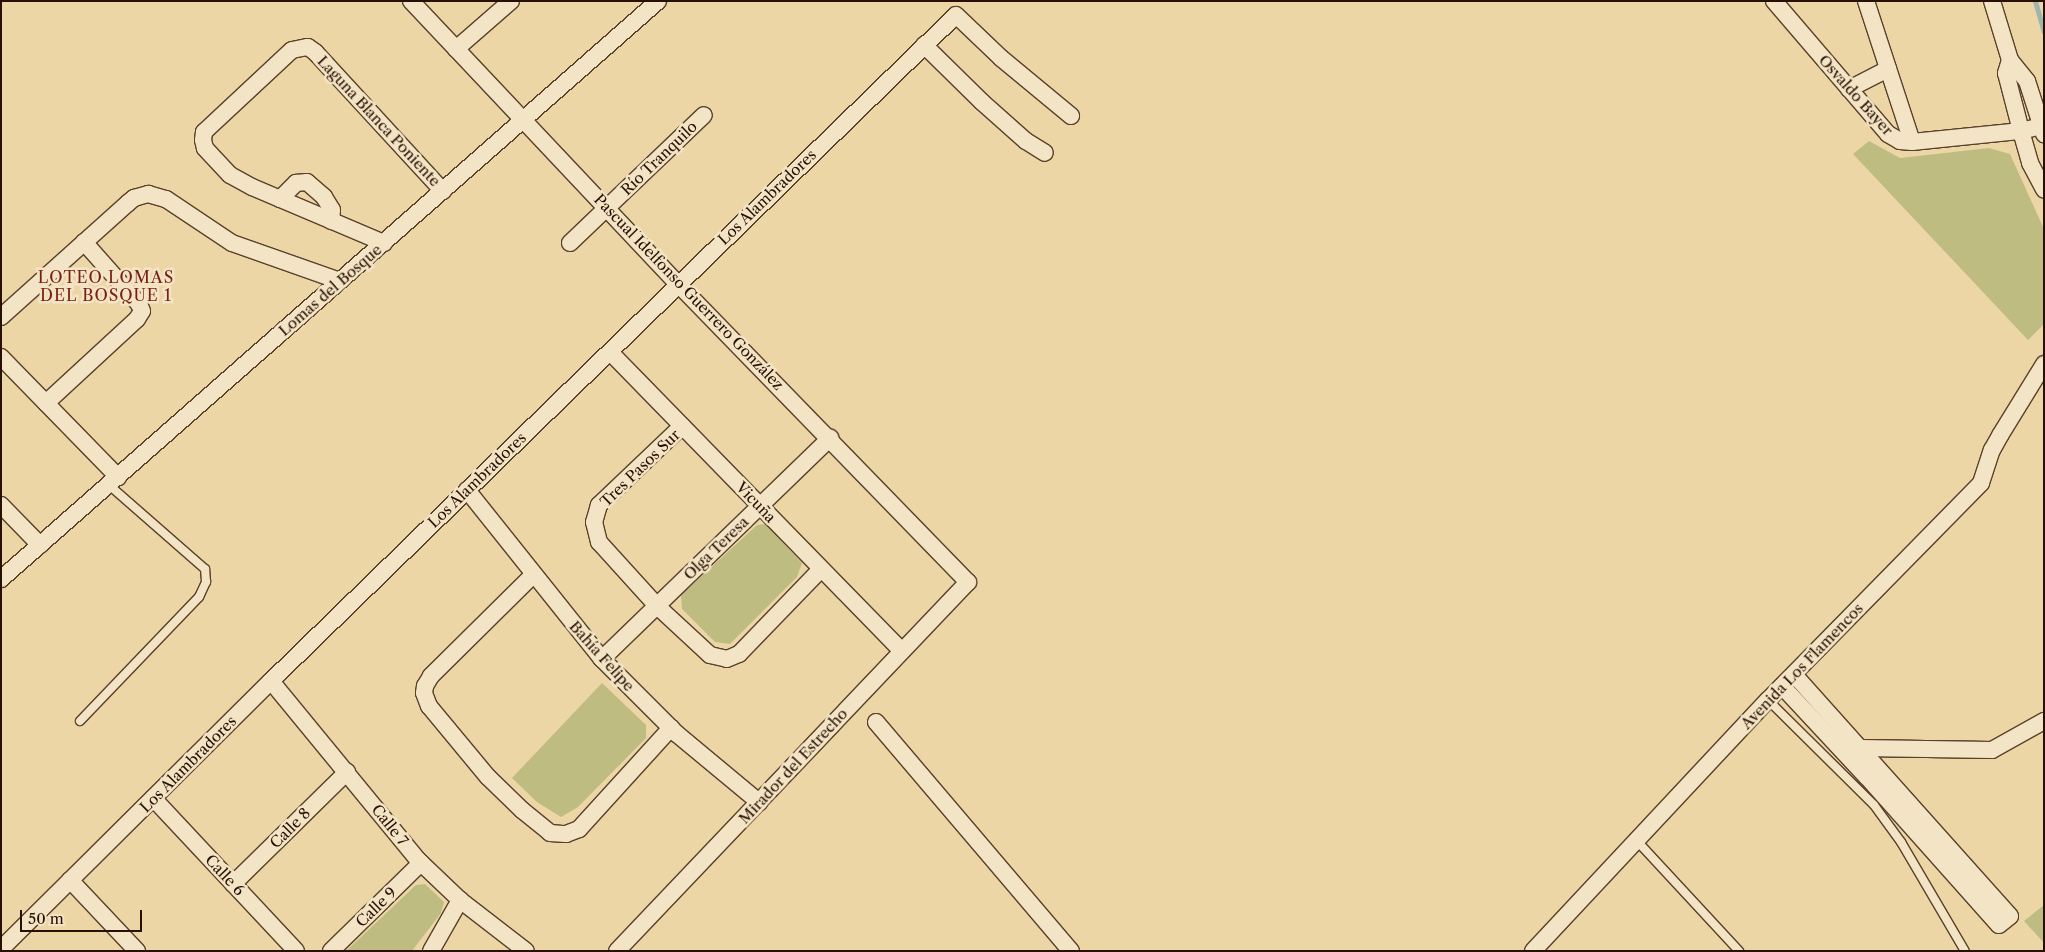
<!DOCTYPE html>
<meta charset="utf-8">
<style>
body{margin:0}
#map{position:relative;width:2045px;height:952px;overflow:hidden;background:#edd6a6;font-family:"Libre Caslon Text",serif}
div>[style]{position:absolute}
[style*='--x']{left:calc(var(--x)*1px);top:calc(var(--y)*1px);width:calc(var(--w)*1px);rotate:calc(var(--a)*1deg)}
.green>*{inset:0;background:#bfbc82}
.stream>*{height:5px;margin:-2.5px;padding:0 2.5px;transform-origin:2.5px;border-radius:2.5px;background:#9bb7b0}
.roads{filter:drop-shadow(1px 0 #59412a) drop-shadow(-1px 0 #59412a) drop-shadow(0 1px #59412a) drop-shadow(0 -1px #59412a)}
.lane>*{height:8px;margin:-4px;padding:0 4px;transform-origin:4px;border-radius:4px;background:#f3e4c5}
.street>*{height:16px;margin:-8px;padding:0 8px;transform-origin:8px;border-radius:8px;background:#f3e4c5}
span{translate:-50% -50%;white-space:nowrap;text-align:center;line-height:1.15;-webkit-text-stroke:5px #f3e4c5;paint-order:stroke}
.street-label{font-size:15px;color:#280f00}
.neighbourhood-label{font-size:16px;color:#7a1f14;letter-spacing:1px}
.frame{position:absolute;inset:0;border:2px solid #280f00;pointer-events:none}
.scale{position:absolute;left:20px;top:910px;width:122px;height:22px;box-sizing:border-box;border:2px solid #280f00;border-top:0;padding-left:6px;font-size:15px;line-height:18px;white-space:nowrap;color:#280f00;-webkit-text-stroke:4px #f3e4c5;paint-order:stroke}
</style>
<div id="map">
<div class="green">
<div style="clip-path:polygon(1869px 141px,1900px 158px,1989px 148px,2010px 154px,2044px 229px,2044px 324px,2028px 340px,1853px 154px)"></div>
<div style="clip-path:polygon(765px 524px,802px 563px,797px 577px,730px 644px,715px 642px,682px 609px,681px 595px,757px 525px)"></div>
<div style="clip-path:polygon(602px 683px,646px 725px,646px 738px,578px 807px,561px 817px,537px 802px,512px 778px)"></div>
<div style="clip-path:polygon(425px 884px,444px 902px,441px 913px,412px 951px,346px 951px,416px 885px)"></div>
<div style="clip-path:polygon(2044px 905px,2044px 943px,2024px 921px)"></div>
</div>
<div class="stream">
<div style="--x:2035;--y:1;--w:32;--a:74"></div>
</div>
<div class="roads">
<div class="lane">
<div style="--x:1768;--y:700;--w:149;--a:44.7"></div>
<div style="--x:1874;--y:805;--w:46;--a:53.9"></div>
<div style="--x:1901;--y:842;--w:126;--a:59.6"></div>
<div style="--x:80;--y:721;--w:172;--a:-46.2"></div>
<div style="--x:199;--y:597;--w:17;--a:-65"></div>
<div style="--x:206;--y:582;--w:13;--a:-94"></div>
<div style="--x:205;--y:569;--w:128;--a:-138.8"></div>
<div style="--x:1638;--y:842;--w:149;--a:47.2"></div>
</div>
<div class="street">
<div style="--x:411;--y:1;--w:389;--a:46.7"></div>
<div style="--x:678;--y:284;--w:416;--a:45.8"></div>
<div style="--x:968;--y:582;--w:509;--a:133.57"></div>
<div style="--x:1774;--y:1;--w:175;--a:49.4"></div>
<div style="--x:1888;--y:134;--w:14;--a:30"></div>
<div style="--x:1900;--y:141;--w:12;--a:5"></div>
<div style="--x:1912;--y:142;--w:110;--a:-5.8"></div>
<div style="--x:2021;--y:131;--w:21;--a:-14"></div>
<div style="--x:1866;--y:1;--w:148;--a:71.9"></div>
<div style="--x:1992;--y:1;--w:62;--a:73"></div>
<div style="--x:2010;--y:60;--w:27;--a:51"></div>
<div style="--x:2027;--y:81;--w:56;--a:72.2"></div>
<div style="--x:924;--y:45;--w:81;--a:44.5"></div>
<div style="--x:982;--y:102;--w:59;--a:41.6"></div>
<div style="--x:1026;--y:141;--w:22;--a:32"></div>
<div style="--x:456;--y:49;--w:73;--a:-41.1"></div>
<div style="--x:2010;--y:60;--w:14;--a:107"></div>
<div style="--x:2006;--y:73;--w:60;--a:75.5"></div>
<div style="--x:2021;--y:131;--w:33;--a:74"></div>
<div style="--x:2030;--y:163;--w:30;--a:62"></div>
<div style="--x:1849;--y:89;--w:44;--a:-27.1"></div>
<div style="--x:280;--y:199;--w:23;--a:-45"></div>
<div style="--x:296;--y:183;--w:11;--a:-5"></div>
<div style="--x:307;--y:182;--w:23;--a:41"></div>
<div style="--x:324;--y:197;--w:15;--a:58"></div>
<div style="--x:332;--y:210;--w:11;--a:95"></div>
<div style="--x:384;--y:243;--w:143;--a:-157"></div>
<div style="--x:252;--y:187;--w:25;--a:-151"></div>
<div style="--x:230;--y:175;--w:37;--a:-133"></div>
<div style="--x:205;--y:148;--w:8;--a:-104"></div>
<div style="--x:203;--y:140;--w:8;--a:-83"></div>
<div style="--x:204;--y:132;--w:120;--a:-43"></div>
<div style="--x:292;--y:50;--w:16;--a:-11"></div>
<div style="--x:308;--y:47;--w:9;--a:36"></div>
<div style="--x:315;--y:52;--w:189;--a:47.4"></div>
<div style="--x:570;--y:243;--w:185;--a:-43.7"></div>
<div style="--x:1;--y:317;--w:171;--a:-41.9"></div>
<div style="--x:128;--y:203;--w:8;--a:-40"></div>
<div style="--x:134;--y:198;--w:15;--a:-16"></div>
<div style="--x:148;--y:194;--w:19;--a:16"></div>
<div style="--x:166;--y:199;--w:79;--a:33.7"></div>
<div style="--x:232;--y:243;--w:114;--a:19.4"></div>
<div style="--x:610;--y:352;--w:418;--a:45.7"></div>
<div style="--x:1;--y:357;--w:168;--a:45.7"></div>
<div style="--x:46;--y:403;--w:124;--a:-42.7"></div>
<div style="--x:137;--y:319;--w:9;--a:-58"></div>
<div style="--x:142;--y:311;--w:8;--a:-113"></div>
<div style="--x:139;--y:304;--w:83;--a:-131.6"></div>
<div style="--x:682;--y:426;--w:115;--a:136.4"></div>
<div style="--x:599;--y:505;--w:18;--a:106"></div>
<div style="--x:594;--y:522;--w:21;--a:76"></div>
<div style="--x:599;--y:542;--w:86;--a:47.8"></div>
<div style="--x:657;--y:606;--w:72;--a:42.8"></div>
<div style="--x:710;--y:655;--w:17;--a:13"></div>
<div style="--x:727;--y:659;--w:13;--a:-23"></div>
<div style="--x:739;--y:654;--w:118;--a:-46"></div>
<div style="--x:467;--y:490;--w:216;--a:51.4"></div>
<div style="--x:602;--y:659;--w:106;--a:45"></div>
<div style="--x:677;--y:734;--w:107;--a:39.7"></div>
<div style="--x:1;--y:505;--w:56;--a:45.7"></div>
<div style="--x:533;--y:575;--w:144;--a:135.3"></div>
<div style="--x:431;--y:676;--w:12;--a:121"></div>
<div style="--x:425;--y:686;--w:7;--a:98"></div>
<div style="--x:424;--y:693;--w:14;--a:69"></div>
<div style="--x:429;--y:706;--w:92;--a:50.3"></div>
<div style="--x:488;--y:777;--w:47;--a:44.1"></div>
<div style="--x:522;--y:810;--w:36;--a:39"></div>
<div style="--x:550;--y:833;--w:16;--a:4"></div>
<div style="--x:566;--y:834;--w:14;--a:-21"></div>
<div style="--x:579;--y:829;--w:137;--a:-47.7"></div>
<div style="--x:1;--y:579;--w:875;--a:-41.34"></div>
<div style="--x:602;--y:659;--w:318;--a:-44.1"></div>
<div style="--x:271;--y:681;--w:232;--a:50.6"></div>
<div style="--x:418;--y:860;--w:58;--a:43.6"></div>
<div style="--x:460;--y:900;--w:83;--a:37.7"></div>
<div style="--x:1782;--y:686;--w:125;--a:47"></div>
<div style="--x:1867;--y:777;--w:198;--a:48.3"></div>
<div style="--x:1999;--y:925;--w:14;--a:-39"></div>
<div style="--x:2010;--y:916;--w:324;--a:-131.8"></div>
<div style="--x:876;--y:722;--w:301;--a:49.6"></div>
<div style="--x:1860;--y:748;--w:132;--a:0.9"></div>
<div style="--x:1992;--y:750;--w:60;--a:-29.1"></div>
<div style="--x:153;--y:798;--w:209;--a:46.9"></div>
<div style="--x:70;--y:880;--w:98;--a:46.7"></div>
<div style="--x:233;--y:884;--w:160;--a:-44.5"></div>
<div style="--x:1;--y:949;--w:380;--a:-44.8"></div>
<div style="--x:271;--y:681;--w:955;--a:-44.19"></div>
<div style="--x:956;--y:15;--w:62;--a:43.7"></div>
<div style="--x:1001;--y:58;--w:91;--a:39.6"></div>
<div style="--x:331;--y:951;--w:126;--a:-44.4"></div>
<div style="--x:431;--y:951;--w:59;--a:-60.4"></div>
<div style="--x:1533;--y:951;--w:344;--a:-46.9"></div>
<div style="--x:1768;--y:700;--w:304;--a:-45.5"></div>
<div style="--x:1981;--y:483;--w:35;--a:-72"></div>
<div style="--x:1992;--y:450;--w:18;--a:-61"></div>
<div style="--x:2001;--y:434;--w:82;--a:-58.4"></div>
</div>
</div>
<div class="street-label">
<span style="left:1856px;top:95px;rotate:48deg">Osvaldo Bayer</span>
<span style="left:379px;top:121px;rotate:47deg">Laguna Blanca Poniente</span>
<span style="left:659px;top:158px;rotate:-44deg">Río Tranquilo</span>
<span style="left:767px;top:197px;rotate:-44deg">Los Alambradores</span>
<span style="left:330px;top:290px;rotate:-41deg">Lomas del Bosque</span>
<span style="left:689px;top:292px;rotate:46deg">Pascual Idelfonso Guerrero González</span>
<span style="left:640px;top:468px;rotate:-44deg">Tres Pasos Sur</span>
<span style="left:477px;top:480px;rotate:-44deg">Los Alambradores</span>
<span style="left:756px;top:502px;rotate:46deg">Vicuña</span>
<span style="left:716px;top:548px;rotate:-44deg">Olga Teresa</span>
<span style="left:602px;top:656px;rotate:48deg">Bahía Felipe</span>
<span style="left:1802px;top:666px;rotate:-46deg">Avenida Los Flamencos</span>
<span style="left:188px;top:764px;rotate:-45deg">Los Alambradores</span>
<span style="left:793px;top:766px;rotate:-47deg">Mirador del Estrecho</span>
<span style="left:390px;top:825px;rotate:51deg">Calle 7</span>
<span style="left:290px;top:828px;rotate:-45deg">Calle 8</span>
<span style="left:225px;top:875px;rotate:47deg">Calle 6</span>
<span style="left:376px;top:907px;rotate:-44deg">Calle 9</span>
</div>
<div class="neighbourhood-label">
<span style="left:106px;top:286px">LOTEO LOMAS<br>DEL BOSQUE 1</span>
</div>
<div class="frame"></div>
<div class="scale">50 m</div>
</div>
